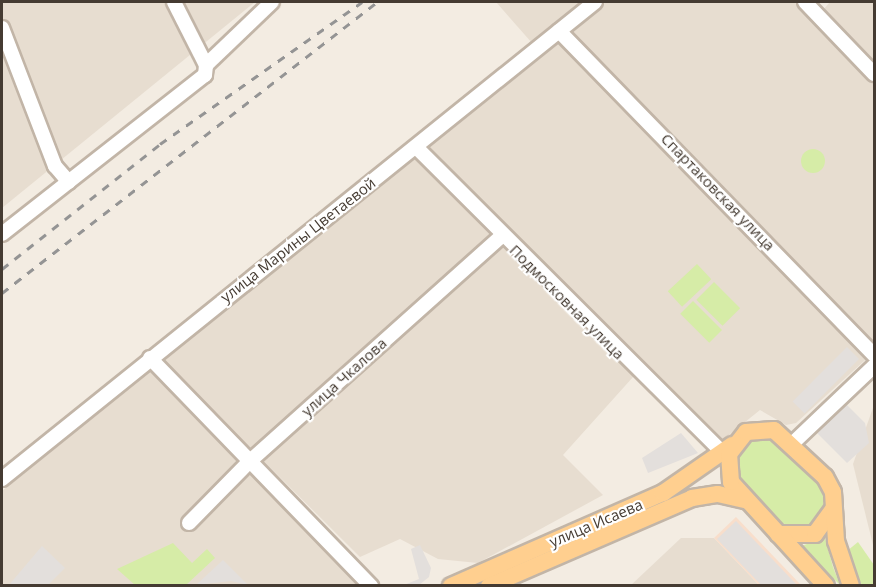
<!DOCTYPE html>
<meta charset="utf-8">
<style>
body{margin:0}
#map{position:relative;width:876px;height:587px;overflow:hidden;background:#f3ece2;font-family:"Open Sans",sans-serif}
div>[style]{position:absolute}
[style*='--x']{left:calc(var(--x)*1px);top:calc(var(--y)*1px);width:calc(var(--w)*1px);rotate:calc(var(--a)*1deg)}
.residential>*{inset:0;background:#e7ddd0}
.commercial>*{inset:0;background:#f8decb}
.green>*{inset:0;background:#d6eca7;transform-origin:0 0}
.round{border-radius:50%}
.parking>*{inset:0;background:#e3dfdc;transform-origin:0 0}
.roads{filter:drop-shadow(2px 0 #c2b5a7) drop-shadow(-2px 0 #c2b5a7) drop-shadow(0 2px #c2b5a7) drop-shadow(0 -2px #c2b5a7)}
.minor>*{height:14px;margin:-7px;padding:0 7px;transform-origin:7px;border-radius:7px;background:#fff}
.major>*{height:16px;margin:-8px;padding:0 8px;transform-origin:8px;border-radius:8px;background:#ffcf8f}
.rail>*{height:3px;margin-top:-1.5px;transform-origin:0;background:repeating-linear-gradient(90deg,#949494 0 8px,transparent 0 16px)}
span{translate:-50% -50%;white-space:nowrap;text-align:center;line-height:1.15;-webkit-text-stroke:4.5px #fff;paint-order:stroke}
.street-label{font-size:15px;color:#453b32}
.frame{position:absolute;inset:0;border:3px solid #453b32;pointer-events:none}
</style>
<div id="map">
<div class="residential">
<div style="clip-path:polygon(2px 2px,255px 2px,2px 208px)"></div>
<div style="clip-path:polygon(496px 2px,583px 2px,532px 43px)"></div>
<div style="clip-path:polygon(606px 2px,797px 2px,874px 83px,874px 352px,796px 423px,786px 425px,760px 410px,719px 443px,642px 367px,563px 455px,603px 495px,478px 563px,438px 559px,400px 539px,360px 557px,160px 358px)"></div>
<div style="clip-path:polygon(830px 2px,874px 2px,874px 63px,823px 10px)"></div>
<div style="clip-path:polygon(150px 369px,257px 478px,362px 586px,2px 586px,2px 491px)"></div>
<div style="clip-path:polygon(874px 405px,874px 549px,853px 464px)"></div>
<div style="clip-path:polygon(681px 538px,714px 538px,759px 585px,630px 586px)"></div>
</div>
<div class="commercial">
<div style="clip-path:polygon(736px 517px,801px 585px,759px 585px,714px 538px)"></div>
</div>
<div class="green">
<div class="round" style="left:801px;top:149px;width:24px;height:24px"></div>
<div style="left:697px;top:264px;width:21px;height:40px;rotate:47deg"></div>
<div style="left:714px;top:282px;width:37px;height:25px;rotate:45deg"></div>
<div style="left:693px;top:301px;width:41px;height:18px;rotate:45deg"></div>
<div style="clip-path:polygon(765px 437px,780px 442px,825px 493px,822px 517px,809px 528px,779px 523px,740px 482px,735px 465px,739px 451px,750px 440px)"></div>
<div style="clip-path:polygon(825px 538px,833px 567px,840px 585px,801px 546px)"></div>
<div style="clip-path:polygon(858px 542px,874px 565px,874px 585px,862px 585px,854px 572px,847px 551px)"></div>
<div style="clip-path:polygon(173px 543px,192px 563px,207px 549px,215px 558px,186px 585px,135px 585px,117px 569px)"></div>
</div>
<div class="parking">
<div style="left:847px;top:347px;width:17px;height:77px;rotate:45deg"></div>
<div style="clip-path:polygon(844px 402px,865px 423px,869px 443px,847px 463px,814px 430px)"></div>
<div style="clip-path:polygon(681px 433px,698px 453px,648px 473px,642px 458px)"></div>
<div style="clip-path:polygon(736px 521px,796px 584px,794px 585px,761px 585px,717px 539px)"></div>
<div style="clip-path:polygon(420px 545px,431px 568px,429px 577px,419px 585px,404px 585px,419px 579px,411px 549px)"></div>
<div style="clip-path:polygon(42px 546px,65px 568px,48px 585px,9px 585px)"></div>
<div style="clip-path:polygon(223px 560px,248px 585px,231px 581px,196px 585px)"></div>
</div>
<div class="roads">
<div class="minor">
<div style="--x:174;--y:2;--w:71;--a:63.1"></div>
<div style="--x:805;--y:2;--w:100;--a:46.2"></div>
<div style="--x:2;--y:28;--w:148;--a:69"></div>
<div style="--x:55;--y:166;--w:21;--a:49"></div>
<div style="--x:559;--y:31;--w:452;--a:45.8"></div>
<div style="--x:416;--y:147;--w:433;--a:44.9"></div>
<div style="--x:2;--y:234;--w:258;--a:-38.1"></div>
<div style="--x:205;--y:75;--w:10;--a:-84"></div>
<div style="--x:206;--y:65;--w:91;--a:-43.7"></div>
<div style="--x:150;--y:358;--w:318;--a:45.9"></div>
<div style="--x:793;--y:443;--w:112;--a:-43.5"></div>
<div style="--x:2;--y:479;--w:761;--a:-38.81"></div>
<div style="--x:189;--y:523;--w:87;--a:-45.5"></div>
<div style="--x:250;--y:461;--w:338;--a:-41.8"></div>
</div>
<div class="major">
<div style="--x:778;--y:534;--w:37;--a:0"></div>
<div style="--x:815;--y:534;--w:31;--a:-54"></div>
<div style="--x:451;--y:586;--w:232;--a:-23.7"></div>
<div style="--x:663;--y:493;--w:84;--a:-34.8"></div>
<div style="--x:489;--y:586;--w:221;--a:-23.4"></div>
<div style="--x:692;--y:498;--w:26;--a:-9"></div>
<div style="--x:718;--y:494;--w:28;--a:13"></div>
<div style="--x:826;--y:586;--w:141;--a:-132.4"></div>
<div style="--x:731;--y:482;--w:28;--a:-94"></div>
<div style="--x:729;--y:454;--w:28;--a:-52"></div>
<div style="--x:746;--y:432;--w:28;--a:-4"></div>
<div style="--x:774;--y:430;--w:69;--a:42.7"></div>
<div style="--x:825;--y:477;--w:17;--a:62"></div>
<div style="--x:833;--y:492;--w:49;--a:86.5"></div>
<div style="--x:836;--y:541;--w:47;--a:71.6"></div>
</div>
</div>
<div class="rail">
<div style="--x:2;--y:269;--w:201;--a:-38.3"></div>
<div style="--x:160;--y:144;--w:247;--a:-35.1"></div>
<div style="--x:2;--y:293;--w:475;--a:-37.8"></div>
</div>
<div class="street-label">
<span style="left:718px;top:192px;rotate:46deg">Спартаковская улица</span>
<span style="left:298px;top:240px;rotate:-38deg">улица Марины Цветаевой</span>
<span style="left:567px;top:302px;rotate:45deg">Подмосковная улица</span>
<span style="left:344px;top:377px;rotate:-42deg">улица Чкалова</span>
<span style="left:596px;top:523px;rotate:-23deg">улица Исаева</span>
</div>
<div class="frame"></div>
</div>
